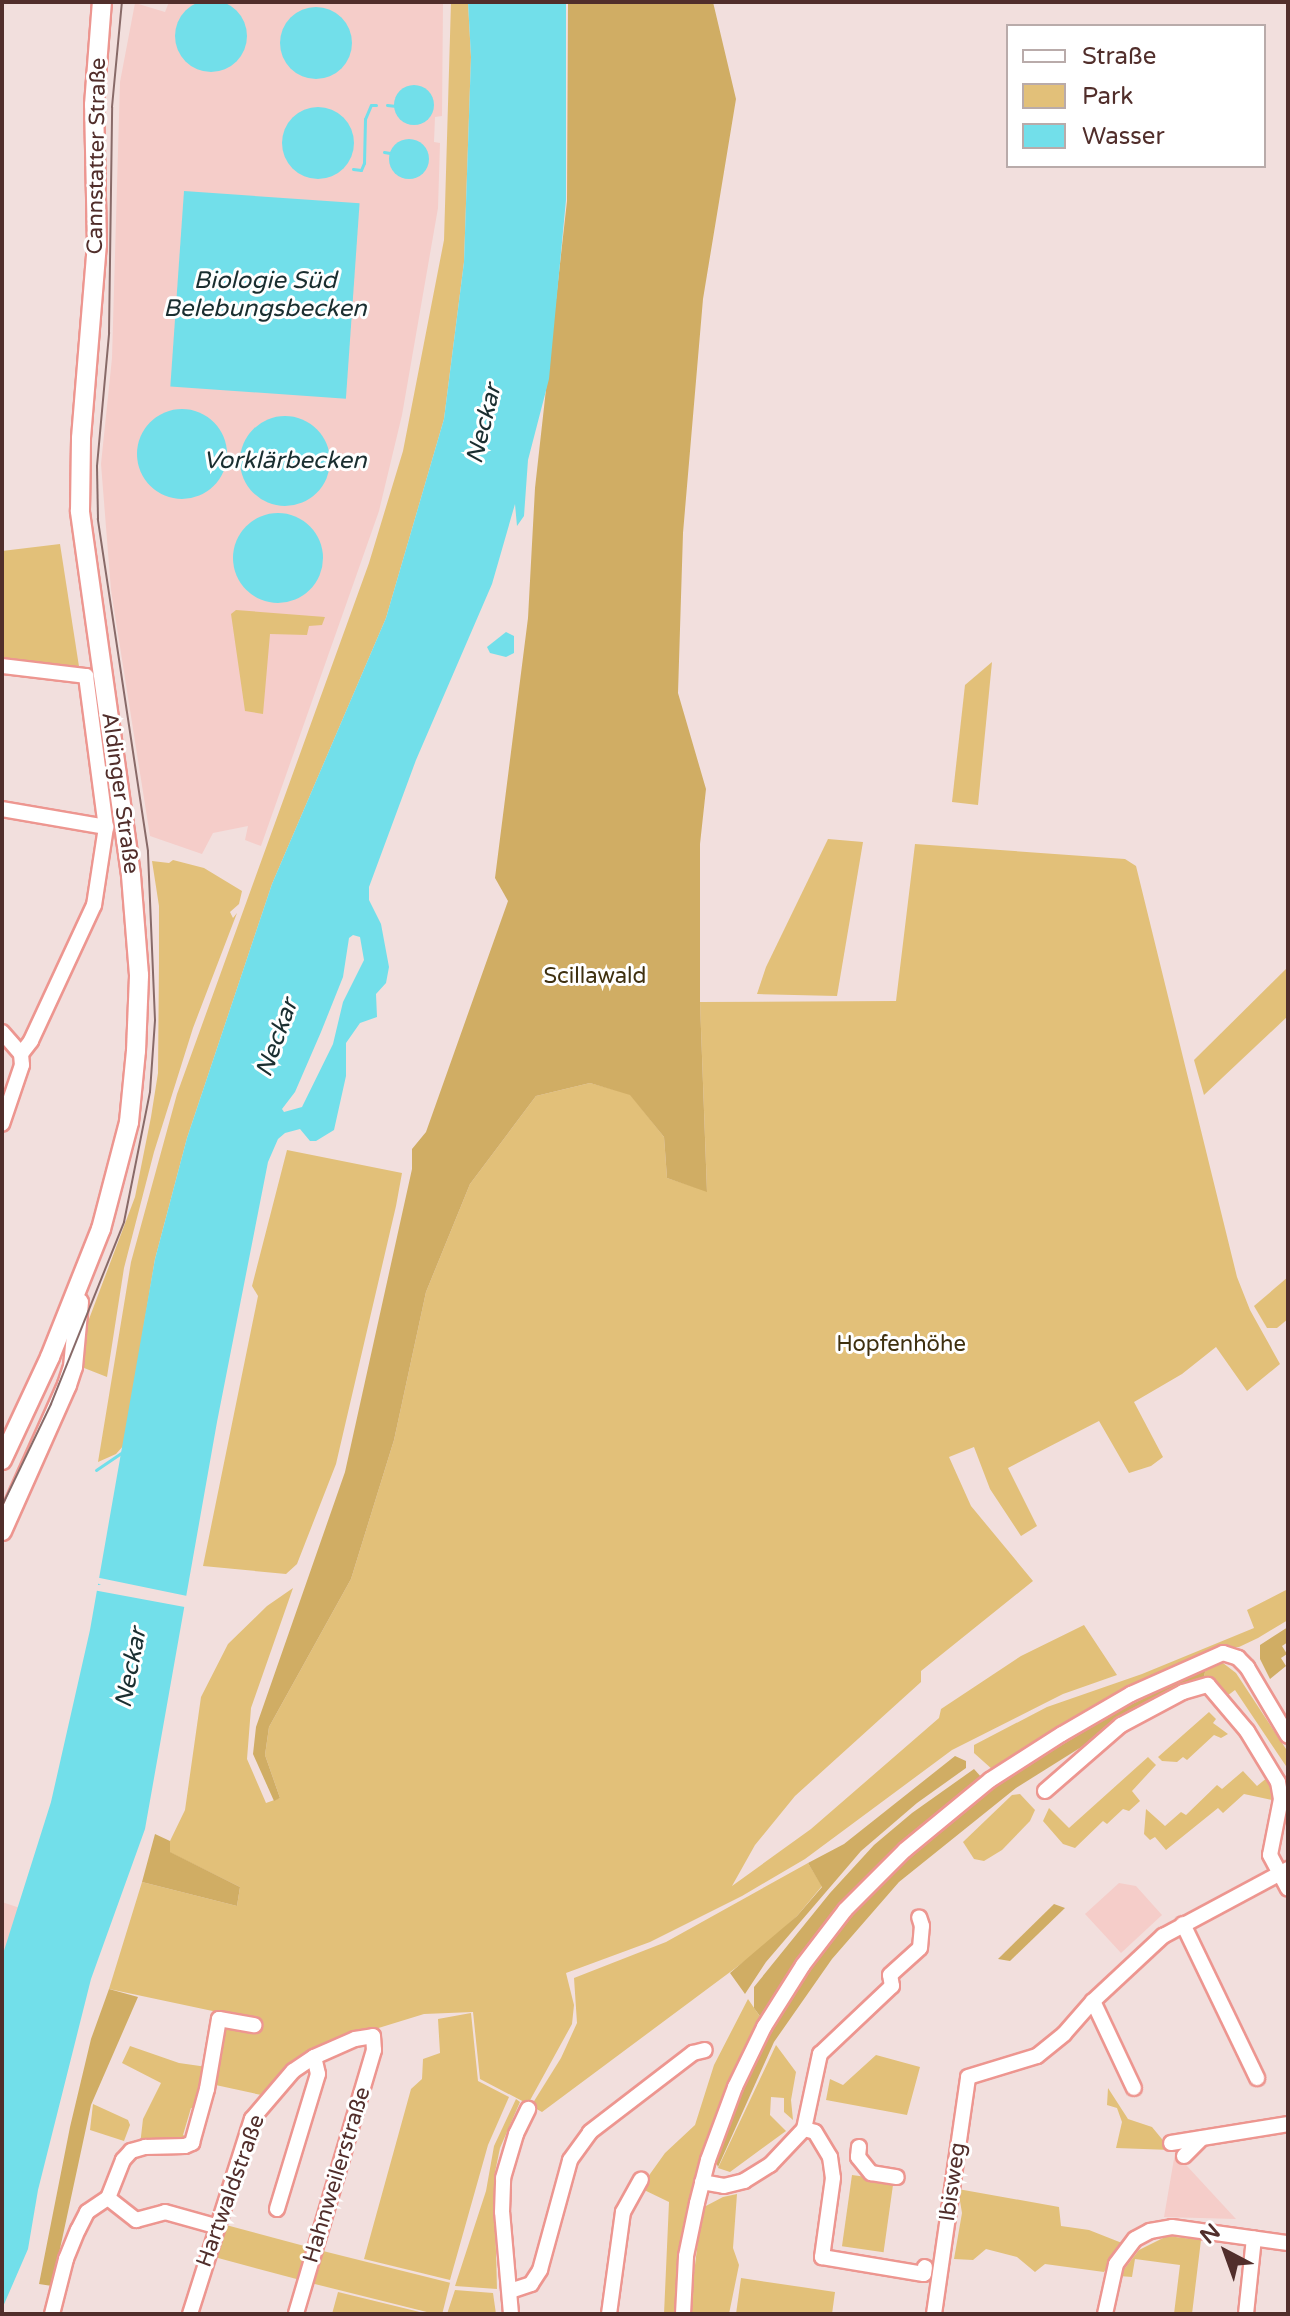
<!DOCTYPE html>
<meta charset="utf-8">
<style>
body{margin:0}
#map{position:relative;width:1290px;height:2316px;overflow:hidden;background:#f2dfdd;font-family:"Varela Round",sans-serif}
div>[style]{position:absolute}
[style*='--x']{left:calc(var(--x)*1px);top:calc(var(--y)*1px);width:calc(var(--w)*1px);rotate:calc(var(--a)*1deg)}
.built>*{inset:0;background:#f5cdc9}
.green>*{inset:0;background:#e2c079;transform-origin:0 0}
.forest>*{inset:0;background:#d0ad64}
.water>*{inset:0;background:#72dfea;transform-origin:0 0}
.round{border-radius:50%}
.pier>*{inset:0;background:#f2dfdd}
.stream>*{height:3px;margin:-1.5px;padding:0 1.5px;transform-origin:1.5px;border-radius:1.5px;background:#72dfea}
.roads{filter:drop-shadow(2px 0 #ed9690) drop-shadow(-2px 0 #ed9690) drop-shadow(0 2px #ed9690) drop-shadow(0 -2px #ed9690)}
.minor>*{height:14px;margin:-7px;padding:0 7px;transform-origin:7px;border-radius:7px;background:#fff}
.major>*{height:18px;margin:-9px;padding:0 9px;transform-origin:9px;border-radius:9px;background:#fff}
.tram>*{height:2px;margin:-1px;padding:0 1px;transform-origin:1px;border-radius:1px;background:#886a68}
span{translate:-50% -50%;white-space:nowrap;text-align:center;line-height:1.15;-webkit-text-stroke:6px #fff;paint-order:stroke}
.street-label{font-size:22px;color:#512e2b}
.park-label{font-size:22px;color:#3f300f}
.water-label{font-size:24px;color:#1a2e30;font-style:italic}
.frame{position:absolute;inset:0;border:4px solid #512e2b;pointer-events:none}
.legend{position:absolute;left:1006px;top:24px;width:260px;height:144px;box-sizing:border-box;background:#fff;border:2px solid #b9abaa;margin:0;padding:10px 14px;list-style:none;font-size:24px;color:#512e2b}
.legend li{display:flex;align-items:center;gap:16px;height:40px}
.legend b{width:40px;border:2px solid #b9abaa}
.north{position:absolute;left:1186px;top:2212px;width:80px;height:80px;-webkit-text-stroke:6px #fff;paint-order:stroke;rotate:319deg;font-size:22px;font-weight:700;line-height:32px;text-align:center;color:#512e2b}
.north::after{content:'';display:block;margin:auto;width:28px;height:36px;background:#512e2b;clip-path:polygon(50% 0,100% 100%,50% 72%,0 100%)}
</style>
<div id="map">
<div class="built">
<div style="clip-path:polygon(169px 2px,443px 2px,442px 116px,435px 117px,434px 142px,440px 143px,438px 208px,402px 415px,379px 511px,261px 846px,245px 840px,248px 826px,213px 833px,202px 854px,150px 836px,111px 590px,101px 464px,112px 358px,120px 82px,135px 3px,165px 12px)"></div>
<div style="clip-path:polygon(1119px 1883px,1136px 1886px,1162px 1915px,1121px 1953px,1085px 1914px)"></div>
<div style="clip-path:polygon(2px 1902px,35px 1913px,2px 2067px)"></div>
<div style="clip-path:polygon(1175px 2153px,1236px 2219px,1164px 2217px)"></div>
</div>
<div class="green">
<div style="clip-path:polygon(451px 2px,468px 2px,471px 57px,464px 262px,444px 419px,386px 618px,272px 884px,187px 1138px,155px 1259px,124px 1445px,116px 1454px,98px 1462px,131px 1262px,177px 1094px,369px 563px,403px 451px,444px 240px)"></div>
<div style="clip-path:polygon(60px 544px,80px 673px,2px 663px,2px 551px)"></div>
<div style="clip-path:polygon(236px 610px,325px 617px,322px 625px,309px 626px,307px 635px,270px 634px,263px 714px,245px 711px,231px 614px)"></div>
<div style="clip-path:polygon(992px 662px,978px 805px,952px 802px,965px 685px)"></div>
<div style="clip-path:polygon(828px 839px,863px 842px,837px 996px,757px 994px,766px 967px)"></div>
<div style="clip-path:polygon(915px 844px,1125px 859px,1136px 866px,1237px 1277px,1250px 1310px,1280px 1364px,1247px 1391px,1216px 1347px,1182px 1374px,1134px 1402px,1163px 1457px,1151px 1466px,1129px 1473px,1099px 1421px,1008px 1468px,1037px 1526px,1021px 1536px,990px 1489px,974px 1447px,949px 1457px,971px 1506px,1033px 1581px,921px 1671px,921px 1682px,795px 1796px,755px 1845px,732px 1886px,811px 1829px,939px 1718px,941px 1709px,1021px 1656px,1084px 1625px,1117px 1675px,1063px 1694px,952px 1750px,805px 1859px,742px 1896px,650px 1942px,566px 1973px,574px 2005px,572px 2024px,528px 2104px,480px 2079px,473px 2012px,424px 2014px,346px 2038px,266px 2096px,211px 2084px,222px 2013px,109px 1989px,142px 1882px,237px 1906px,240px 1887px,169px 1852px,170px 1841px,185px 1810px,201px 1697px,228px 1644px,267px 1606px,293px 1588px,251px 1708px,247px 1759px,266px 1803px,280px 1798px,265px 1755px,269px 1727px,351px 1579px,394px 1440px,426px 1292px,470px 1184px,536px 1096px,590px 1083px,630px 1094px,664px 1137px,667px 1178px,707px 1191px,700px 1002px,896px 1001px)"></div>
<div style="clip-path:polygon(173px 860px,204px 868px,242px 891px,239px 904px,230px 912px,233px 918px,237px 913px,193px 1028px,154px 1152px,124px 1268px,107px 1377px,79px 1366px,86px 1327px,135px 1197px,151px 1117px,158px 1073px,159px 961px,159px 906px,152px 861px,169px 863px)"></div>
<div style="clip-path:polygon(1288px 967px,1288px 1016px,1204px 1095px,1194px 1060px)"></div>
<div style="clip-path:polygon(287px 1150px,402px 1173px,396px 1206px,336px 1464px,297px 1564px,286px 1574px,203px 1566px,258px 1296px,252px 1286px)"></div>
<div style="clip-path:polygon(1288px 1277px,1288px 1319px,1277px 1328px,1267px 1328px,1254px 1306px)"></div>
<div style="clip-path:polygon(1288px 1589px,1288px 1620px,1258px 1638px,1239px 1647px,1216px 1647px,1161px 1673px,993px 1770px,974px 1753px,974px 1745px,1047px 1707px,1142px 1674px,1254px 1628px,1247px 1610px)"></div>
<div style="clip-path:polygon(1223px 1663px,1236px 1673px,1288px 1752px,1288px 1769px,1235px 1690px,1227px 1696px,1215px 1681px,1203px 1680px,1206px 1668px)"></div>
<div style="clip-path:polygon(1209px 1712px,1216px 1719px,1213px 1723px,1228px 1734px,1221px 1738px,1214px 1735px,1187px 1760px,1183px 1757px,1177px 1762px,1162px 1761px,1158px 1757px)"></div>
<div style="clip-path:polygon(1148px 1757px,1156px 1765px,1132px 1791px,1140px 1801px,1129px 1811px,1123px 1809px,1107px 1824px,1103px 1821px,1075px 1848px,1063px 1844px,1043px 1821px,1049px 1808px,1069px 1828px)"></div>
<div style="clip-path:polygon(1243px 1771px,1257px 1786px,1268px 1777px,1272px 1800px,1244px 1794px,1223px 1813px,1218px 1808px,1166px 1850px,1155px 1837px,1150px 1840px,1144px 1834px,1146px 1809px,1165px 1826px,1181px 1812px,1186px 1815px,1217px 1785px,1222px 1789px)"></div>
<div style="clip-path:polygon(1020px 1794px,1035px 1810px,1030px 1821px,1002px 1850px,984px 1861px,974px 1859px,963px 1842px,1012px 1795px)"></div>
<div style="clip-path:polygon(808px 1863px,822px 1886px,797px 1916px,761px 1949px,542px 2112px,531px 2106px,561px 2058px,577px 2023px,574px 1978px,666px 1942px)"></div>
<div style="clip-path:polygon(748px 1999px,763px 2021px,728px 2091px,679px 2314px,664px 2314px,669px 2202px,640px 2188px,665px 2153px,695px 2125px,714px 2065px)"></div>
<div style="clip-path:polygon(471px 2013px,478px 2081px,509px 2097px,488px 2145px,450px 2280px,364px 2259px,411px 2089px,422px 2079px,423px 2059px,440px 2053px,438px 2019px)"></div>
<div style="clip-path:polygon(776px 2045px,796px 2072px,791px 2100px,793px 2120px,784px 2112px,784px 2098px,771px 2097px,770px 2115px,786px 2131px,730px 2172px,718px 2168px)"></div>
<div style="clip-path:polygon(130px 2046px,179px 2063px,207px 2067px,198px 2109px,191px 2108px,183px 2135px,191px 2139px,140px 2145px,143px 2119px,161px 2083px,122px 2063px)"></div>
<div style="clip-path:polygon(876px 2055px,920px 2067px,907px 2115px,826px 2100px,830px 2079px,843px 2085px)"></div>
<div style="clip-path:polygon(1108px 2088px,1128px 2119px,1152px 2127px,1171px 2150px,1116px 2148px,1122px 2122px,1117px 2108px,1107px 2105px)"></div>
<div style="clip-path:polygon(516px 2099px,520px 2102px,500px 2148px,494px 2177px,497px 2289px,455px 2286px,486px 2191px,494px 2146px)"></div>
<div style="clip-path:polygon(93px 2104px,128px 2120px,130px 2125px,124px 2141px,90px 2130px)"></div>
<div style="left:852px;top:2175px;width:42px;height:72px;rotate:8deg"></div>
<div style="clip-path:polygon(958px 2189px,1059px 2207px,1061px 2226px,1089px 2230px,1122px 2243px,1104px 2272px,1045px 2264px,1035px 2272px,1017px 2257px,986px 2249px,973px 2260px,954px 2259px,962px 2213px)"></div>
<div style="clip-path:polygon(737px 2194px,733px 2248px,739px 2265px,729px 2314px,689px 2314px,702px 2208px,723px 2197px)"></div>
<div style="left:226px;top:2225px;width:84px;height:34px;rotate:15deg"></div>
<div style="clip-path:polygon(1167px 2236px,1201px 2240px,1192px 2314px,1174px 2314px,1180px 2265px,1135px 2259px,1132px 2277px,1119px 2276px,1139px 2250px)"></div>
<div style="left:319px;top:2250px;width:135px;height:34px;rotate:14deg"></div>
<div style="clip-path:polygon(741px 2278px,835px 2292px,832px 2314px,736px 2314px)"></div>
<div style="clip-path:polygon(455px 2290px,493px 2293px,496px 2314px,447px 2314px)"></div>
<div style="clip-path:polygon(338px 2292px,428px 2314px,332px 2314px)"></div>
</div>
<div class="forest">
<div style="clip-path:polygon(568px 2px,713px 2px,736px 99px,703px 299px,683px 533px,678px 693px,706px 789px,700px 844px,700px 1002px,707px 1192px,667px 1178px,664px 1137px,630px 1095px,590px 1083px,536px 1096px,470px 1184px,426px 1292px,394px 1440px,351px 1579px,269px 1727px,265px 1755px,280px 1798px,274px 1801px,253px 1754px,256px 1727px,345px 1472px,412px 1169px,412px 1149px,426px 1132px,508px 901px,495px 878px,528px 618px,535px 488px,567px 201px)"></div>
<div style="clip-path:polygon(1288px 1627px,1288px 1642px,1282px 1646px,1287px 1654px,1281px 1658px,1286px 1666px,1270px 1679px,1260px 1659px,1260px 1645px)"></div>
<div style="clip-path:polygon(1206px 1668px,1203px 1680px,1126px 1719px,1016px 1788px,899px 1882px,832px 1959px,774px 2042px,718px 2167px,714px 2157px,767px 2036px,846px 1913px,932px 1834px,1005px 1779px,1120px 1710px)"></div>
<div style="clip-path:polygon(955px 1756px,966px 1761px,966px 1768px,917px 1803px,861px 1851px,766px 1962px,745px 1994px,730px 1973px,797px 1916px,822px 1887px,808px 1863px,844px 1844px)"></div>
<div style="clip-path:polygon(974px 1769px,982px 1778px,900px 1845px,762px 2019px,754px 2008px,754px 1987px,830px 1893px,874px 1845px,912px 1813px)"></div>
<div style="clip-path:polygon(155px 1834px,170px 1841px,170px 1852px,240px 1887px,237px 1906px,142px 1882px)"></div>
<div style="clip-path:polygon(1054px 1904px,1065px 1908px,1010px 1961px,998px 1959px)"></div>
<div style="clip-path:polygon(109px 1989px,138px 1997px,91px 2105px,52px 2286px,39px 2284px,70px 2127px,91px 2039px)"></div>
</div>
<div class="water">
<div class="round" style="left:175px;top:0;width:72px;height:72px"></div>
<div style="clip-path:polygon(evenodd,468px 2px,566px 2px,566px 200px,549px 379px,528px 460px,524px 516px,517px 526px,515px 504px,492px 584px,416px 760px,369px 887px,369px 900px,381px 924px,389px 967px,386px 983px,376px 994px,377px 1017px,360px 1023px,346px 1043px,346px 1076px,334px 1130px,316px 1141px,310px 1141px,300px 1129px,285px 1133px,278px 1139px,268px 1162px,217px 1422px,145px 1829px,91px 1979px,38px 2190px,28px 2249px,2px 2309px,2px 1957px,51px 1802px,90px 1630px,155px 1259px,187px 1138px,272px 884px,386px 618px,444px 419px,464px 262px,471px 57px,468px 2px,353px 935px,360px 937px,364px 960px,343px 1002px,333px 1044px,302px 1107px,284px 1112px,282px 1109px,295px 1092px,321px 1032px,343px 977px,349px 938px,353px 935px)"></div>
<div class="round" style="left:280px;top:7px;width:72px;height:72px"></div>
<div class="round" style="left:394px;top:85px;width:40px;height:40px"></div>
<div class="round" style="left:282px;top:107px;width:72px;height:72px"></div>
<div class="round" style="left:389px;top:139px;width:40px;height:40px"></div>
<div style="left:184px;top:191px;width:176px;height:196px;rotate:4deg"></div>
<div class="round" style="left:137px;top:409px;width:90px;height:90px"></div>
<div class="round" style="left:240px;top:416px;width:90px;height:90px"></div>
<div class="round" style="left:233px;top:513px;width:90px;height:90px"></div>
<div style="clip-path:polygon(506px 632px,514px 636px,514px 653px,506px 657px,490px 653px,487px 647px)"></div>
</div>
<div class="pier">
<div style="clip-path:polygon(95px 1577px,192px 1597px,190px 1608px,93px 1590px,94px 1585px,101px 1585px,95px 1582px)"></div>
</div>
<div class="stream">
<div style="--x:387;--y:105;--w:9;--a:6"></div>
<div style="--x:384;--y:152;--w:6;--a:9"></div>
<div style="--x:353;--y:169;--w:8;--a:7"></div>
<div style="--x:361;--y:170;--w:8;--a:-67"></div>
<div style="--x:364;--y:163;--w:44;--a:-88.7"></div>
<div style="--x:365;--y:119;--w:15;--a:-67"></div>
<div style="--x:371;--y:105;--w:5;--a:0"></div>
<div style="--x:96;--y:1470;--w:32;--a:-34"></div>
</div>
<div class="roads">
<div class="minor">
<div style="--x:2;--y:666;--w:85;--a:6.8"></div>
<div style="--x:86;--y:676;--w:152;--a:82.5"></div>
<div style="--x:106;--y:827;--w:79;--a:98.7"></div>
<div style="--x:94;--y:905;--w:150;--a:114.9"></div>
<div style="--x:31;--y:1041;--w:16;--a:128"></div>
<div style="--x:21;--y:1054;--w:11;--a:85"></div>
<div style="--x:22;--y:1065;--w:62;--a:108.7"></div>
<div style="--x:2;--y:809;--w:106;--a:9.8"></div>
<div style="--x:2;--y:1032;--w:29;--a:49"></div>
<div style="--x:1045;--y:1791;--w:101;--a:-41"></div>
<div style="--x:1121;--y:1725;--w:70;--a:-28"></div>
<div style="--x:1183;--y:1692;--w:26;--a:-16"></div>
<div style="--x:1208;--y:1685;--w:60;--a:49.7"></div>
<div style="--x:1247;--y:1731;--w:60;--a:58.7"></div>
<div style="--x:1278;--y:1782;--w:17;--a:80"></div>
<div style="--x:1281;--y:1799;--w:57;--a:101.1"></div>
<div style="--x:1270;--y:1855;--w:38;--a:62"></div>
<div style="--x:1183;--y:1924;--w:171;--a:64.3"></div>
<div style="--x:1093;--y:2001;--w:96;--a:64.8"></div>
<div style="--x:804;--y:2129;--w:11;--a:15"></div>
<div style="--x:815;--y:2132;--w:29;--a:59"></div>
<div style="--x:830;--y:2157;--w:21;--a:82"></div>
<div style="--x:833;--y:2178;--w:80;--a:97.9"></div>
<div style="--x:822;--y:2257;--w:103;--a:9.5"></div>
<div style="--x:924;--y:2274;--w:7;--a:-82"></div>
<div style="--x:1171;--y:2143;--w:119;--a:-9.2"></div>
<div style="--x:859;--y:2147;--w:10;--a:96"></div>
<div style="--x:858;--y:2157;--w:21;--a:51"></div>
<div style="--x:871;--y:2173;--w:26;--a:9"></div>
<div style="--x:1184;--y:2156;--w:25;--a:-45"></div>
<div style="--x:702;--y:2182;--w:22;--a:10"></div>
<div style="--x:724;--y:2186;--w:21;--a:-14"></div>
<div style="--x:744;--y:2181;--w:31;--a:-32"></div>
<div style="--x:770;--y:2165;--w:50;--a:-46.6"></div>
<div style="--x:804;--y:2129;--w:77;--a:-78"></div>
<div style="--x:820;--y:2054;--w:99;--a:-43.4"></div>
<div style="--x:892;--y:1986;--w:11;--a:-100"></div>
<div style="--x:890;--y:1975;--w:40;--a:-42"></div>
<div style="--x:920;--y:1948;--w:22;--a:-85"></div>
<div style="--x:922;--y:1926;--w:9;--a:-108"></div>
<div style="--x:108;--y:2198;--w:41;--a:-68.5"></div>
<div style="--x:123;--y:2160;--w:12;--a:-48"></div>
<div style="--x:131;--y:2151;--w:15;--a:-16"></div>
<div style="--x:145;--y:2147;--w:40;--a:-1.4"></div>
<div style="--x:185;--y:2146;--w:8;--a:-23"></div>
<div style="--x:192;--y:2143;--w:56;--a:-74.5"></div>
<div style="--x:207;--y:2089;--w:71;--a:-80.3"></div>
<div style="--x:219;--y:2019;--w:36;--a:10"></div>
<div style="--x:108;--y:2198;--w:36;--a:38"></div>
<div style="--x:136;--y:2220;--w:30;--a:-15"></div>
<div style="--x:165;--y:2212;--w:52;--a:15.6"></div>
<div style="--x:277;--y:2209;--w:141;--a:-73.1"></div>
<div style="--x:318;--y:2074;--w:17;--a:-103"></div>
<div style="--x:510;--y:2291;--w:22;--a:-18"></div>
<div style="--x:531;--y:2284;--w:17;--a:-57"></div>
<div style="--x:540;--y:2270;--w:114;--a:-74.7"></div>
<div style="--x:570;--y:2160;--w:34;--a:-54"></div>
<div style="--x:590;--y:2132;--w:130;--a:-37.5"></div>
<div style="--x:693;--y:2053;--w:12;--a:-14"></div>
<div style="--x:52;--y:2314;--w:57;--a:-75.7"></div>
<div style="--x:66;--y:2259;--w:31;--a:-68"></div>
<div style="--x:78;--y:2230;--w:20;--a:-63"></div>
<div style="--x:87;--y:2212;--w:25;--a:-34"></div>
<div style="--x:190;--y:2314;--w:205;--a:-72.4"></div>
<div style="--x:252;--y:2119;--w:63;--a:-49.5"></div>
<div style="--x:293;--y:2071;--w:25;--a:-34"></div>
<div style="--x:314;--y:2057;--w:45;--a:-23.7"></div>
<div style="--x:355;--y:2039;--w:18;--a:-9"></div>
<div style="--x:373;--y:2036;--w:14;--a:86"></div>
<div style="--x:374;--y:2050;--w:275;--a:106.5"></div>
<div style="--x:511;--y:2314;--w:102;--a:-95"></div>
<div style="--x:502;--y:2212;--w:34;--a:-88"></div>
<div style="--x:503;--y:2178;--w:46;--a:-73.5"></div>
<div style="--x:516;--y:2134;--w:28;--a:-64"></div>
<div style="--x:609;--y:2314;--w:103;--a:-82.2"></div>
<div style="--x:623;--y:2212;--w:37;--a:-61"></div>
<div style="--x:683;--y:2314;--w:58;--a:-87"></div>
<div style="--x:686;--y:2256;--w:54;--a:-78.3"></div>
<div style="--x:697;--y:2203;--w:44;--a:-75.7"></div>
<div style="--x:708;--y:2160;--w:78;--a:-69.7"></div>
<div style="--x:735;--y:2087;--w:67;--a:-64.2"></div>
<div style="--x:764;--y:2027;--w:73;--a:-57.8"></div>
<div style="--x:803;--y:1965;--w:69;--a:-52.6"></div>
<div style="--x:845;--y:1910;--w:85;--a:-45"></div>
<div style="--x:905;--y:1850;--w:110;--a:-39.5"></div>
<div style="--x:990;--y:1780;--w:85;--a:-32.6"></div>
<div style="--x:1062;--y:1734;--w:80;--a:-30.1"></div>
<div style="--x:1131;--y:1694;--w:101;--a:-24"></div>
<div style="--x:1223;--y:1653;--w:16;--a:18"></div>
<div style="--x:1238;--y:1658;--w:13;--a:45"></div>
<div style="--x:1247;--y:1667;--w:80;--a:59.3"></div>
<div style="--x:934;--y:2314;--w:239;--a:-81.8"></div>
<div style="--x:968;--y:2077;--w:72;--a:-16.9"></div>
<div style="--x:1037;--y:2056;--w:35;--a:-39"></div>
<div style="--x:1064;--y:2034;--w:44;--a:-48.7"></div>
<div style="--x:1093;--y:2001;--w:96;--a:-42.9"></div>
<div style="--x:1163;--y:1936;--w:142;--a:-28.2"></div>
<div style="--x:1105;--y:2314;--w:51;--a:-77.6"></div>
<div style="--x:1116;--y:2264;--w:31;--a:-53"></div>
<div style="--x:1135;--y:2239;--w:17;--a:-28"></div>
<div style="--x:1150;--y:2231;--w:22;--a:-10"></div>
<div style="--x:1172;--y:2227;--w:117;--a:7.9"></div>
<div style="--x:1246;--y:2314;--w:76;--a:-84"></div>
</div>
<div class="major">
<div style="--x:2;--y:1460;--w:114;--a:-65"></div>
<div style="--x:50;--y:1357;--w:138;--a:-68.3"></div>
<div style="--x:101;--y:1229;--w:111;--a:-75.3"></div>
<div style="--x:129;--y:1122;--w:71;--a:-84.4"></div>
<div style="--x:136;--y:1051;--w:76;--a:-87.7"></div>
<div style="--x:139;--y:975;--w:100;--a:-94.6"></div>
<div style="--x:131;--y:875;--w:368;--a:-98"></div>
<div style="--x:80;--y:511;--w:73;--a:-89.2"></div>
<div style="--x:81;--y:438;--w:194;--a:-85.3"></div>
<div style="--x:97;--y:245;--w:140;--a:-91.2"></div>
<div style="--x:94;--y:105;--w:103;--a:-85.6"></div>
<div style="--x:2;--y:1531;--w:160;--a:-66"></div>
<div style="--x:67;--y:1385;--w:19;--a:-72"></div>
<div style="--x:73;--y:1367;--w:65;--a:-84.7"></div>
</div>
</div>
<div class="tram">
<div style="--x:2;--y:1506;--w:113;--a:-64.3"></div>
<div style="--x:51;--y:1404;--w:196;--a:-68.1"></div>
<div style="--x:124;--y:1222;--w:133;--a:-78.7"></div>
<div style="--x:150;--y:1092;--w:72;--a:-86"></div>
<div style="--x:155;--y:1020;--w:169;--a:-92.4"></div>
<div style="--x:148;--y:851;--w:336;--a:-98.6"></div>
<div style="--x:98;--y:519;--w:53;--a:-91.1"></div>
<div style="--x:97;--y:466;--w:134;--a:-84.8"></div>
<div style="--x:109;--y:333;--w:226;--a:-89.2"></div>
<div style="--x:112;--y:107;--w:105;--a:-84.6"></div>
</div>
<div class="street-label">
<span style="left:97px;top:156px;rotate:-89deg">Cannstatter Straße</span>
<span style="left:120px;top:793px;rotate:82deg">Aldinger Straße</span>
<span style="left:337px;top:2175px;rotate:-73deg">Hahnweilerstraße</span>
<span style="left:953px;top:2182px;rotate:-82deg">Ibisweg</span>
<span style="left:231px;top:2191px;rotate:-70deg">Hartwaldstraße</span>
</div>
<div class="park-label">
<span style="left:595px;top:977px">Scillawald</span>
<span style="left:901px;top:1345px">Hopfenhöhe</span>
</div>
<div class="water-label">
<span style="left:265px;top:295px">Biologie Süd<br>Belebungsbecken</span>
<span style="left:484px;top:424px;rotate:-76deg">Neckar</span>
<span style="left:285px;top:461px">Vorklärbecken</span>
<span style="left:277px;top:1038px;rotate:-70deg">Neckar</span>
<span style="left:131px;top:1668px;rotate:-79deg">Neckar</span>
</div>
<div class="frame"></div>
<ul class="legend">
<li><b style="height:10px;background:#fff"></b>Straße</li>
<li><b style="height:22px;background:#e2c079"></b>Park</li>
<li><b style="height:22px;background:#72dfea"></b>Wasser</li>
</ul>
<div class="north">N</div>
</div>
